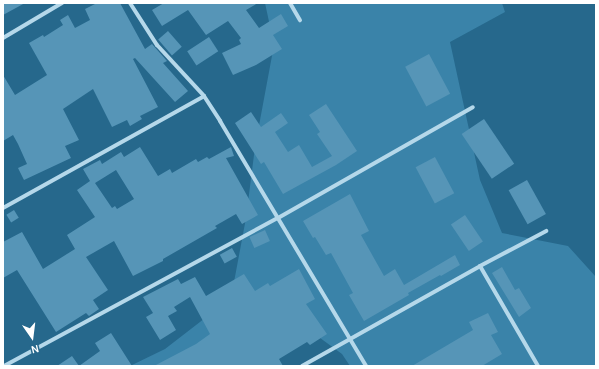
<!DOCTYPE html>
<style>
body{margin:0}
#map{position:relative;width:599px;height:369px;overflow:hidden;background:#26688c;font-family:Karla,sans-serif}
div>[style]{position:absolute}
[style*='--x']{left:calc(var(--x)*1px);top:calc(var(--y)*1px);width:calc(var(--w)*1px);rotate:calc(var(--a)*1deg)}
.green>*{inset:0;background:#3a83a9}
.building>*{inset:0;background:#5695b7;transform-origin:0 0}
.minor>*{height:4px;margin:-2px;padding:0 2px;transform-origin:2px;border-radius:2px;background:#b5d8ea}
span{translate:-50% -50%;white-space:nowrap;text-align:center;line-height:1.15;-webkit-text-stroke:3px #26688c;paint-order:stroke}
.frame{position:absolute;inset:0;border:4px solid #fff;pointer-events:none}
.north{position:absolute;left:12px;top:317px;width:40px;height:40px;-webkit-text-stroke:3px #26688c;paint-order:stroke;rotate:166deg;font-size:11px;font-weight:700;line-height:16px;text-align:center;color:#fff}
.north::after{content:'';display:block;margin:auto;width:14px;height:18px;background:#fff;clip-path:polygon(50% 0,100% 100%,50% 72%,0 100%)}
</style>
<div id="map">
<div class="green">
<div style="clip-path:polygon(265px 3px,502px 3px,505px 12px,450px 42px,480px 180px,502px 233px,568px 246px,596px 277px,596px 366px,350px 366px,342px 354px,290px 316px,206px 366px,130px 366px,165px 349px,231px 298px,246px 218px,255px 147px,274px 45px)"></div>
</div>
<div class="building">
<div style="clip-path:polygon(3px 3px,25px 3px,3px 15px)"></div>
<div style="clip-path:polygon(97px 3px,120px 3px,145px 49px,152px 44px,167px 61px,163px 63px,188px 91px,175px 102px,135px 58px,133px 59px,158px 107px,140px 116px,142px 119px,130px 126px,127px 120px,112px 127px,93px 89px,63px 109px,79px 140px,65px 146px,71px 158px,24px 180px,18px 168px,27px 164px,18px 144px,13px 135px,3px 141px,3px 75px,15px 95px,47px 75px,29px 43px,43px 35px,44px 37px,63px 25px,60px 20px,68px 15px,75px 28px,90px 20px,85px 9px)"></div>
<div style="clip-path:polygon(164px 3px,258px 3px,246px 10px,259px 28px,281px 14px,288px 26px,273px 35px,282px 49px,256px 65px,233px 75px,222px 53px,241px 44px,239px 40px,241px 38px,228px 21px,206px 35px,188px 10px,162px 26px,152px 10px)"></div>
<div style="left:168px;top:31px;width:21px;height:13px;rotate:49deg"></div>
<div style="left:209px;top:37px;width:17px;height:26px;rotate:57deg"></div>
<div style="left:429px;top:54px;width:45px;height:27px;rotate:62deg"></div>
<div style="clip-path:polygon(326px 104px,357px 151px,336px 165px,283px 194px,264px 162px,261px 164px,235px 123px,251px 112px,261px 127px,281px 113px,288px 123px,275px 132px,288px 152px,299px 145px,312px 167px,332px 156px,317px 134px,320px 132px,309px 115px)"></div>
<div style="left:484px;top:119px;width:54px;height:27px;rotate:56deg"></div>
<div style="clip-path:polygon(evenodd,140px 147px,158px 176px,170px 169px,172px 173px,196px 159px,198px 162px,207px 157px,209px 159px,231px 147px,234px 156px,226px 158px,258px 215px,242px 224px,236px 214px,215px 226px,217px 228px,163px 259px,163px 261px,133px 276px,114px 241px,86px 257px,108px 290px,93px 300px,99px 309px,89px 316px,86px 313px,56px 332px,17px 270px,3px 278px,3px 242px,22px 232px,43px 269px,75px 249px,67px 235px,95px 217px,77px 190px,90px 181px,83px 169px,100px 160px,102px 164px,121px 152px,124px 157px,140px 147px,116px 170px,134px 199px,117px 209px,115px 206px,112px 208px,95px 183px,116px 170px)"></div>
<div style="left:435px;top:157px;width:41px;height:22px;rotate:62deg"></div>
<div style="left:527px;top:180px;width:39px;height:21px;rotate:61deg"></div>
<div style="clip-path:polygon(350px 194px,369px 231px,361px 235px,384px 276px,395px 269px,404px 285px,455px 255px,460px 265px,441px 276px,440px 275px,408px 293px,409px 295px,364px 321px,349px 295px,353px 293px,331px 253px,326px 255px,315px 237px,313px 238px,303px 221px)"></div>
<div style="left:14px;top:210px;width:9px;height:9px;rotate:58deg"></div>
<div style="left:465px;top:215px;width:32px;height:17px;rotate:56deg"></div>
<div style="left:265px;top:230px;width:12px;height:17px;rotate:66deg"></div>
<div style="left:232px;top:248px;width:10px;height:14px;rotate:61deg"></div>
<div style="clip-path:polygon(502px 267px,515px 290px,519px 288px,531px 308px,519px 317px,492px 273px)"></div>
<div style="clip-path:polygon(299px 269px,315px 299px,306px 304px,327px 334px,310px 345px,307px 342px,279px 359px,283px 366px,154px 366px,196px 344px,210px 334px,190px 297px,174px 307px,177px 311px,168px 316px,176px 330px,160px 340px,146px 317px,153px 313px,143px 297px,178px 279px,181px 284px,195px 277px,206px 296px,244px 274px,255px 291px,268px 283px,270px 286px)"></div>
<div style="clip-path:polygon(488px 313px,498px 332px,491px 335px,502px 354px,482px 366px,412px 366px,473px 330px,469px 322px)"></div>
<div style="clip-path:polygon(111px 333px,132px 366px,57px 366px,72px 356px,79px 366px,100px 351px,95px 343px)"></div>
</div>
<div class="minor">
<div style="--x:130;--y:3;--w:50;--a:57.3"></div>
<div style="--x:157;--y:45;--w:69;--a:47.3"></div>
<div style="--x:204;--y:96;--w:30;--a:57"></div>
<div style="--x:220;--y:121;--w:285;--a:59.2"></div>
<div style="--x:290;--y:3;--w:20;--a:60"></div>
<div style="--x:3;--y:38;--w:69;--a:-30.7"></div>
<div style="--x:3;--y:208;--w:230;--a:-29.1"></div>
<div style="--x:480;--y:266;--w:116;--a:59.9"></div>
<div style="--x:4;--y:366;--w:311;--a:-28.4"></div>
<div style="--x:278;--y:218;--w:224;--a:-29.6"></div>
<div style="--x:302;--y:366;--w:204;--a:-29.3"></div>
<div style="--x:480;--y:266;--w:75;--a:-27.9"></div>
</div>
<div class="frame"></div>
<div class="north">N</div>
</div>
